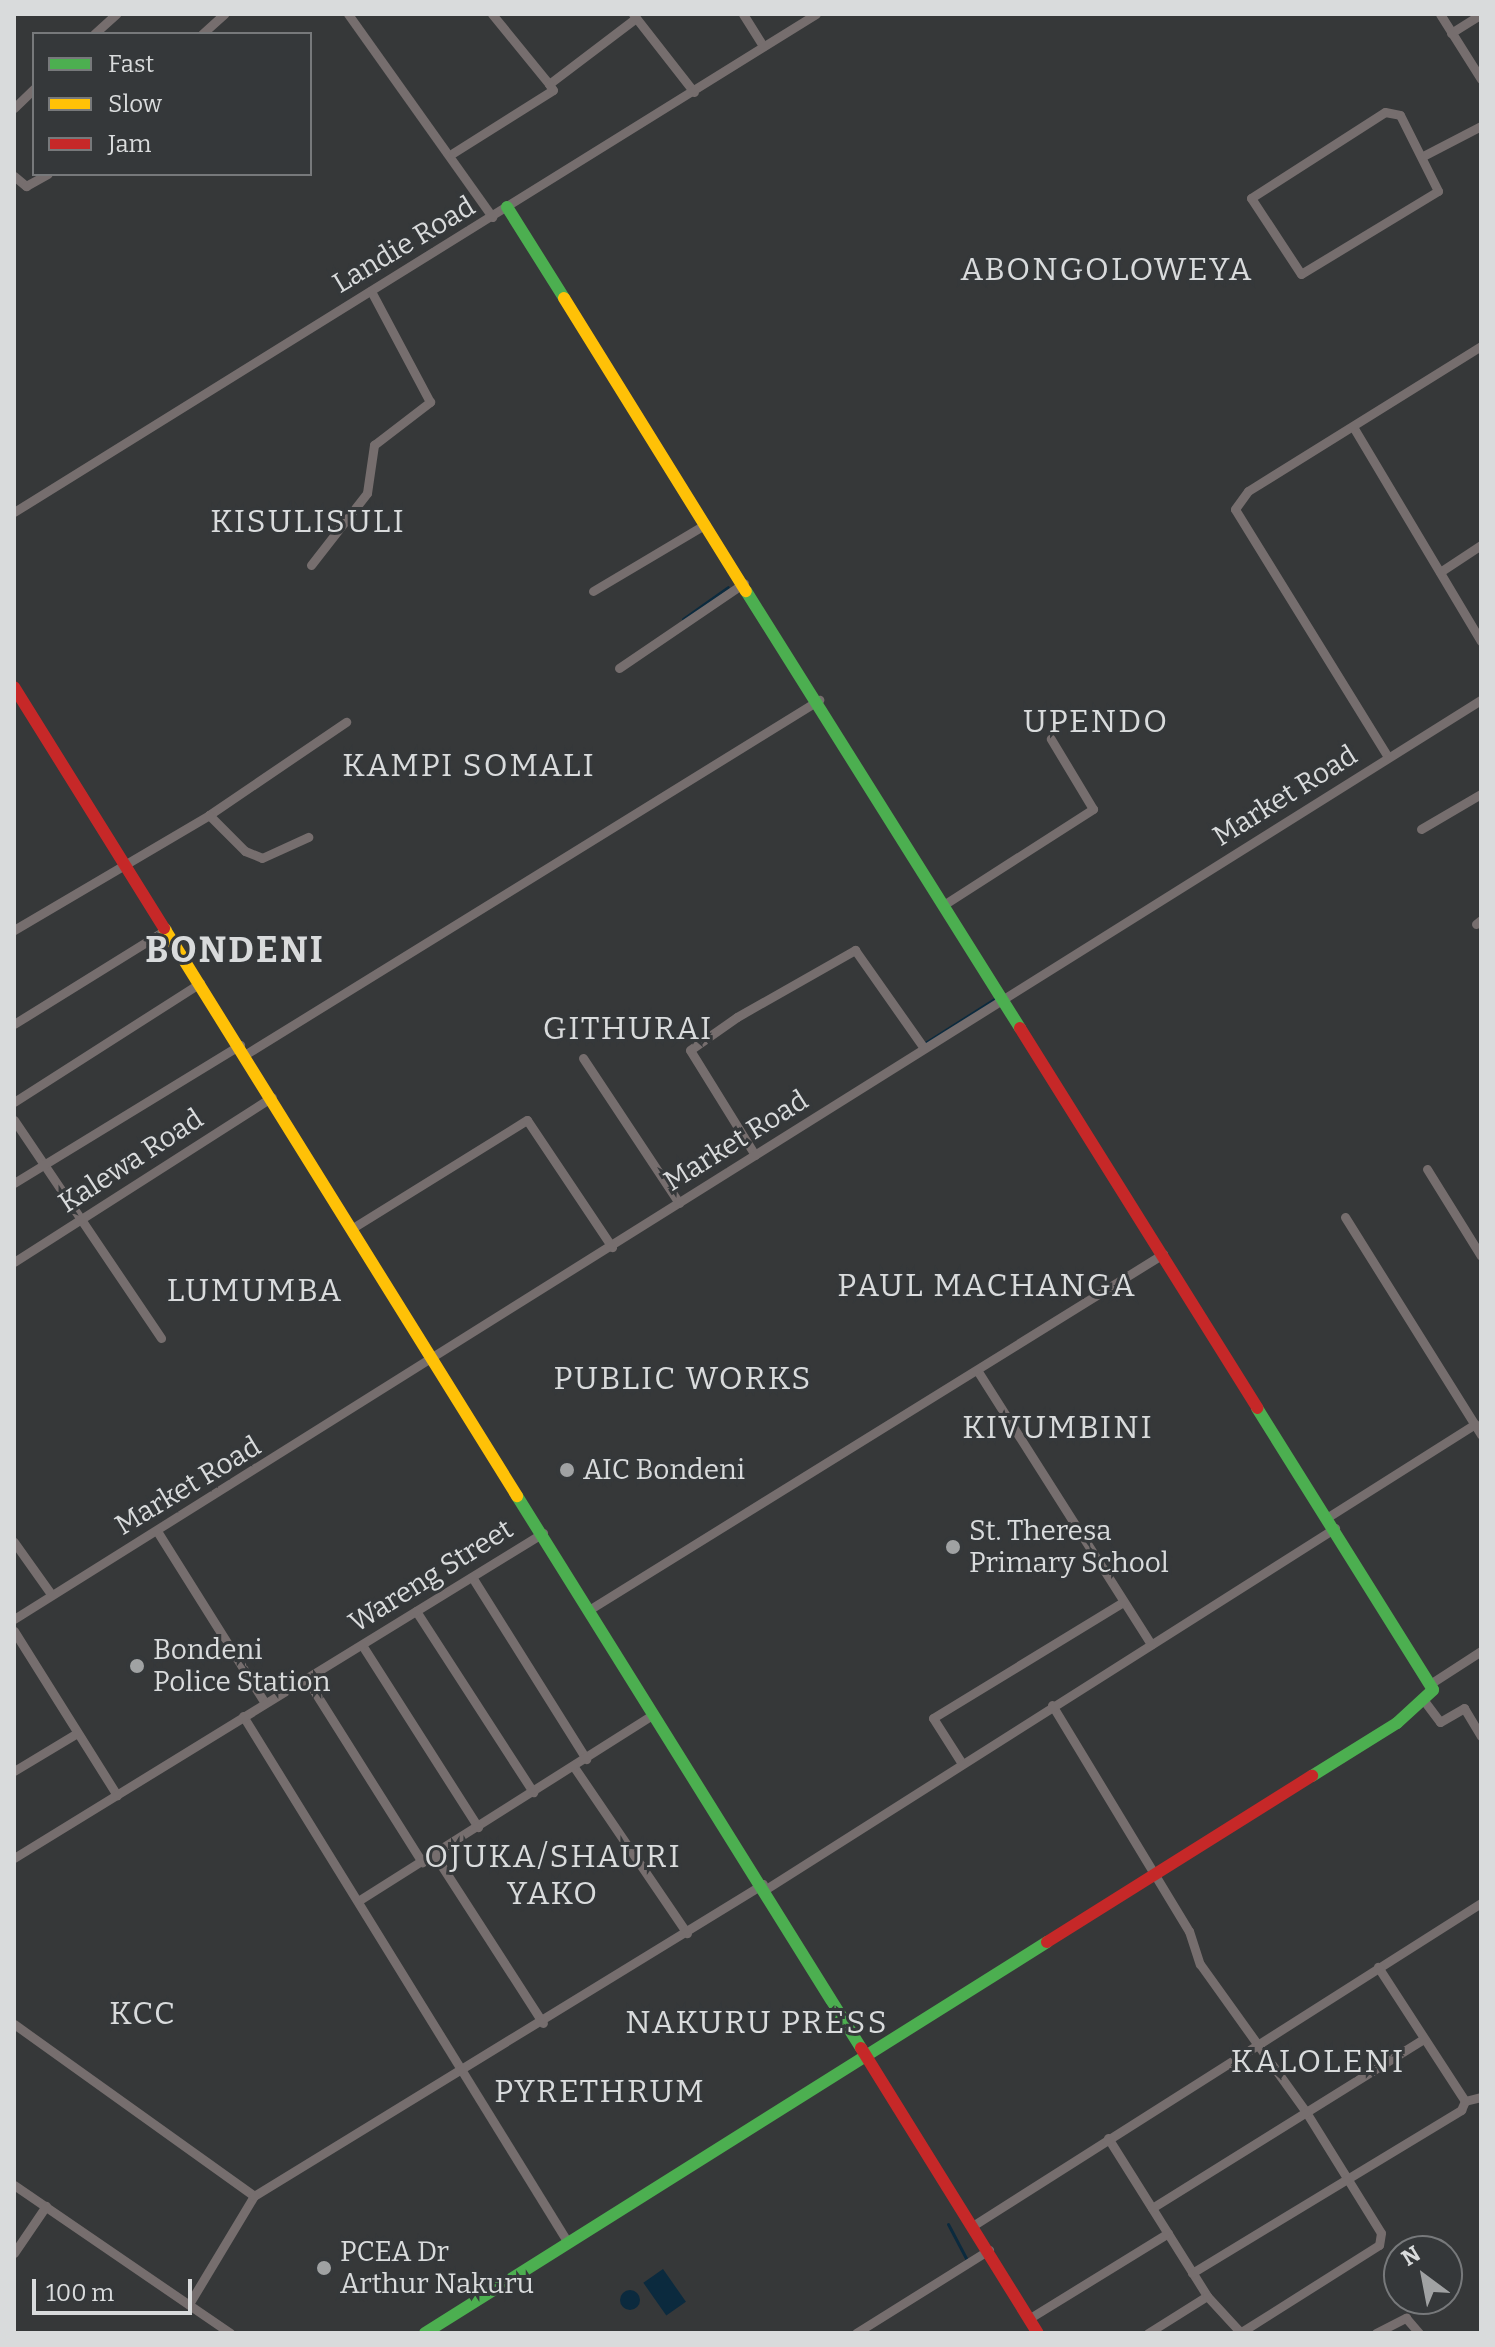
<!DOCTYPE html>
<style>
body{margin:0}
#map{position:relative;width:1495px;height:2347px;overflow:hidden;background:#363839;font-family:Bitter,serif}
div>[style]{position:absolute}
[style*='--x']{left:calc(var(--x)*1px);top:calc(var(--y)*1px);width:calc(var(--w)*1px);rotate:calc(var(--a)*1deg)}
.water>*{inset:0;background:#0b2a3e;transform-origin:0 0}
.round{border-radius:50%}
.stream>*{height:3px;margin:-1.5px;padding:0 1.5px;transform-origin:1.5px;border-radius:1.5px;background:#0b2a3e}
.street>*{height:9px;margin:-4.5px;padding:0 4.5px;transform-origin:4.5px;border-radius:4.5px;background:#766e6e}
.fast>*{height:12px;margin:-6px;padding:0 6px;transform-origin:6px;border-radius:6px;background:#4caf50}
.slow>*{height:12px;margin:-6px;padding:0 6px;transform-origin:6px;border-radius:6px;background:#ffc107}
.jam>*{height:12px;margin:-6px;padding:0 6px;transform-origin:6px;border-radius:6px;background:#c62828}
.dots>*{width:22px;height:22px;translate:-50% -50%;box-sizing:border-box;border:4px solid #35383a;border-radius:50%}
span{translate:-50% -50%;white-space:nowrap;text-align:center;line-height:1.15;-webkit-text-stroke:6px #35383a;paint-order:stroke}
.street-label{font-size:28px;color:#d9dbdc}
.poi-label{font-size:28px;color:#d9dbdc}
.left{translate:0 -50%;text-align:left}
.quarter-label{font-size:32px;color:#d9dbdc;letter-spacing:2px}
.district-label{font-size:36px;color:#d9dbdc;font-weight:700;letter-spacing:2px}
.frame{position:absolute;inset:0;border:16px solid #d9dbdc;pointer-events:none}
.legend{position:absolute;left:32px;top:32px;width:280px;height:144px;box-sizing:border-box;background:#35383a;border:2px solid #77797b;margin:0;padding:10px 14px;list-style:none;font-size:24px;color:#d9dbdc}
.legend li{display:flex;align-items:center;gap:16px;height:40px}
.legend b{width:40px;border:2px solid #77797b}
.north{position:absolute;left:1383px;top:2235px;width:80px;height:80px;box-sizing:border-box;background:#35383a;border:2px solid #77797b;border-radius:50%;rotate:328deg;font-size:22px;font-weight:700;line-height:32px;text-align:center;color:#d9dbdc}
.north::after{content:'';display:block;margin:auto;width:28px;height:36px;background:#a0a2a3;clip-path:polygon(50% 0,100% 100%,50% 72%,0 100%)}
.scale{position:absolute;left:32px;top:2279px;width:160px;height:36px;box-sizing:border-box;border:4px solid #d9dbdc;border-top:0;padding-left:10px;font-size:24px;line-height:28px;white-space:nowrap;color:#d9dbdc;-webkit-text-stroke:6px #35383a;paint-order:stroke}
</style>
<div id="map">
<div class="water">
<div style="left:663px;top:2269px;width:40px;height:24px;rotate:55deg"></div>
<div class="round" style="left:620px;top:2290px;width:20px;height:20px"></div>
</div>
<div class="stream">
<div style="--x:683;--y:619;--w:55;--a:-35.4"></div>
<div style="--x:925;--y:1043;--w:84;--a:-32.4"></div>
<div style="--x:948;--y:2224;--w:41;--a:62.2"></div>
</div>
<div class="street">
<div style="--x:348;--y:14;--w:249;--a:54.6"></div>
<div style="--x:492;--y:14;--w:90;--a:50.8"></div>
<div style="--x:549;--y:84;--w:109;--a:-37.2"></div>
<div style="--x:633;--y:14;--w:99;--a:52"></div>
<div style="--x:743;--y:14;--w:38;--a:58"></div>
<div style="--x:1440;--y:14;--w:77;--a:57.8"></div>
<div style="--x:1451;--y:33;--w:36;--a:-32"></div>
<div style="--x:94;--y:34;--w:30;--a:-42"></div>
<div style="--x:202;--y:34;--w:30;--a:-42"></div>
<div style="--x:14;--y:108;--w:28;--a:-44"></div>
<div style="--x:1385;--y:112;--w:15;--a:11"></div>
<div style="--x:1400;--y:115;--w:85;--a:63.4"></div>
<div style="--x:1438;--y:191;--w:160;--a:148.8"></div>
<div style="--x:1301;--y:274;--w:91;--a:-123.3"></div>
<div style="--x:1251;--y:198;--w:159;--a:-32.7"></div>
<div style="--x:453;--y:153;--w:118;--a:-32.2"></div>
<div style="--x:553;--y:90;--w:7;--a:-124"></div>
<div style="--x:1425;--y:155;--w:63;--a:-27.4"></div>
<div style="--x:14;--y:176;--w:16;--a:40"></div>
<div style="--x:26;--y:186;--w:25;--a:-29"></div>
<div style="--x:1355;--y:430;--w:246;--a:59.2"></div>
<div style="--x:14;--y:512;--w:944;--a:-31.84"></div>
<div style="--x:311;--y:565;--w:91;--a:-52.1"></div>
<div style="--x:367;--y:493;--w:49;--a:-81.7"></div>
<div style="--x:374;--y:445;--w:71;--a:-37.5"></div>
<div style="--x:430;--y:402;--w:126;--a:-118"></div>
<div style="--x:1440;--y:572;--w:49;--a:-33.4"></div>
<div style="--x:593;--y:591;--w:131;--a:-30.7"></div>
<div style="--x:619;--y:668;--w:151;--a:-34.2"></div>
<div style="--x:1388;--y:757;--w:291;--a:-121.7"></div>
<div style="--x:1235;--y:509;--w:22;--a:-54"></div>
<div style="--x:1248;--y:491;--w:274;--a:-31.9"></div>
<div style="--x:209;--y:815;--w:166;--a:-34.2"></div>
<div style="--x:1421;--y:829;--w:69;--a:-30.3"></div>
<div style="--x:945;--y:904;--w:176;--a:-32.7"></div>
<div style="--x:1093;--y:809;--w:82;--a:-121"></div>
<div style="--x:1476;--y:924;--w:6;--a:-39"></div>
<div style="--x:14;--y:930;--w:226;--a:-30.5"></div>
<div style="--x:209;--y:815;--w:51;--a:45"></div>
<div style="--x:245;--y:851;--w:18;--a:22"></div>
<div style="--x:262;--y:858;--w:51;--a:-24.5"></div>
<div style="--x:14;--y:1024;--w:180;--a:-31.8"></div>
<div style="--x:246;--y:1054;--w:674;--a:-31.71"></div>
<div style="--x:583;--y:1058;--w:174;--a:56.5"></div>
<div style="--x:14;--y:1102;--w:221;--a:-32.6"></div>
<div style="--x:14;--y:1120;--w:263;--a:56"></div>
<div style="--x:755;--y:1155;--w:123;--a:-121.8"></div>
<div style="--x:690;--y:1050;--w:57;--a:-35.1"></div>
<div style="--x:737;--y:1017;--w:136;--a:-29.6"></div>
<div style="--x:855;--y:950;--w:120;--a:54.9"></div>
<div style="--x:1427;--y:1169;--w:102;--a:58.2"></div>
<div style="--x:14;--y:1183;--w:265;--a:-31.4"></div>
<div style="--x:1345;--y:1217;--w:257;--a:58"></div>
<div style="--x:351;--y:1229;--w:207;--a:-31.8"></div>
<div style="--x:527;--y:1120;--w:153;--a:56.2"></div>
<div style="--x:14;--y:1262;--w:306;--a:-32.6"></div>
<div style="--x:977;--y:1370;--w:325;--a:57.6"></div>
<div style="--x:1328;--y:1517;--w:174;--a:-32.3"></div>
<div style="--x:157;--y:1531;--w:203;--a:57.9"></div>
<div style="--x:14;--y:1542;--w:64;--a:54.6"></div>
<div style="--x:472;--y:1577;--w:215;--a:57.9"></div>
<div style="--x:592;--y:1608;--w:672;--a:-31.8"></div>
<div style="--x:416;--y:1611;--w:216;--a:57.1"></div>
<div style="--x:14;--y:1619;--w:1731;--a:-32.07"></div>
<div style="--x:14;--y:1631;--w:194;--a:57.9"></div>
<div style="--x:362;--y:1645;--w:216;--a:57.5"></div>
<div style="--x:306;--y:1678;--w:218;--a:57.8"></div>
<div style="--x:1430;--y:1684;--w:61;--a:-32.9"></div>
<div style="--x:1425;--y:1702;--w:25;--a:53"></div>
<div style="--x:1440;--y:1722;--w:28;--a:-30"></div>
<div style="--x:1464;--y:1708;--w:33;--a:59"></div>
<div style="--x:1052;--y:1705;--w:264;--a:58.8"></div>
<div style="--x:1189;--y:1931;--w:35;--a:72"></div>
<div style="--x:1200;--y:1964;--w:182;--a:54.4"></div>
<div style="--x:1306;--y:2112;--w:142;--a:58.2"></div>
<div style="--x:1381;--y:2233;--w:12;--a:99"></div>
<div style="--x:1379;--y:2245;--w:165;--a:147.7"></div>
<div style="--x:243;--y:1716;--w:617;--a:58.32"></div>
<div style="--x:961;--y:1762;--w:52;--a:-122.5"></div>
<div style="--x:933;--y:1718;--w:223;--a:-31.4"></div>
<div style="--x:574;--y:1767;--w:201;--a:55.8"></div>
<div style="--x:14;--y:1771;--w:74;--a:-31.1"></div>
<div style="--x:434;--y:1854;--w:201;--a:57.2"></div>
<div style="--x:14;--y:1858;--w:621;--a:-31.57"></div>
<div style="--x:766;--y:1889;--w:674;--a:-32.39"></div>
<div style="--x:358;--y:1901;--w:348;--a:-32.3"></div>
<div style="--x:14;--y:2024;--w:295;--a:35.6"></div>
<div style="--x:1465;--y:2101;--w:16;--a:-14"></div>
<div style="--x:1108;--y:2138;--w:186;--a:57.9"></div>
<div style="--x:1207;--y:2296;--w:70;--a:147.9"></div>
<div style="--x:14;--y:2185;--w:262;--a:34.4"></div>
<div style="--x:1152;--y:2208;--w:320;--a:-31.9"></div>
<div style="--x:974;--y:2225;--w:601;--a:-32.42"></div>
<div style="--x:14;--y:2253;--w:57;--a:-55.8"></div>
<div style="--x:1192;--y:2273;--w:315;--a:-31.2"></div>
<div style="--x:1461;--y:2110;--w:10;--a:-66"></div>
<div style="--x:1465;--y:2101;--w:160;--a:-123"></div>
<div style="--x:1207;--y:2296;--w:50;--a:47.4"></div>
<div style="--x:189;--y:2304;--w:126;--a:-59"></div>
<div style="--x:254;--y:2196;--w:597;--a:-31.51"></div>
<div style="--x:1030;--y:2318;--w:162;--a:-31.6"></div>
<div style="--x:856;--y:2333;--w:157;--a:-32"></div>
<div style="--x:1376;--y:2333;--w:34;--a:-27"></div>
<div style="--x:1406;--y:2318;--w:20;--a:49"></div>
</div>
<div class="fast">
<div style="--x:507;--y:207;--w:107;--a:57.9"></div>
<div style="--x:746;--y:591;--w:516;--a:57.91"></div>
<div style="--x:1257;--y:1408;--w:332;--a:58"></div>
<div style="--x:1433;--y:1690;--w:49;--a:137.5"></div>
<div style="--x:1397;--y:1723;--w:100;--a:148.1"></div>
<div style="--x:517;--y:1496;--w:650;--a:58.07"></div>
<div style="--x:425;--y:2333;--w:735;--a:-32.15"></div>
</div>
<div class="slow">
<div style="--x:564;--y:298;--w:345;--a:58.2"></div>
<div style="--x:164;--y:928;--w:669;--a:58.14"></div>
</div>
<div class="jam">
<div style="--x:14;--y:687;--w:284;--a:58.1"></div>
<div style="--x:1020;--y:1028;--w:448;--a:58"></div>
<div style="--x:1047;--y:1942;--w:313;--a:-32.1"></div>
<div style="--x:861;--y:2048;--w:335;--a:58.2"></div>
</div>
<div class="dots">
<div style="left:567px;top:1470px;background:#a0a2a3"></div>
<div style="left:953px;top:1547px;background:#a0a2a3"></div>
<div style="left:137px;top:1666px;background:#a0a2a3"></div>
<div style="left:324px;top:2268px;background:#a0a2a3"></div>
</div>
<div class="street-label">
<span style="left:404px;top:245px;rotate:-31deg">Landie Road</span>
<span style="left:1285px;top:796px;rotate:-32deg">Market Road</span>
<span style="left:736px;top:1141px;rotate:-32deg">Market Road</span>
<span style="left:131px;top:1161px;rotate:-33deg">Kalewa Road</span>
<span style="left:188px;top:1486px;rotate:-31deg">Market Road</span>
<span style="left:431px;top:1576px;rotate:-32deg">Wareng Street</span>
</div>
<div class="poi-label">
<span class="left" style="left:583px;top:1470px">AIC Bondeni</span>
<span class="left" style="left:969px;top:1547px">St. Theresa<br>Primary School</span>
<span class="left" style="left:153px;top:1666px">Bondeni<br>Police Station</span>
<span class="left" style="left:340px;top:2268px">PCEA Dr<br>Arthur Nakuru</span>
</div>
<div class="quarter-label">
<span style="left:1107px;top:269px">ABONGOLOWEYA</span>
<span style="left:308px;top:521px">KISULISULI</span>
<span style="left:1096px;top:721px">UPENDO</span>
<span style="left:469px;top:765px">KAMPI SOMALI</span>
<span style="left:628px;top:1028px">GITHURAI</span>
<span style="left:987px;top:1285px">PAUL MACHANGA</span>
<span style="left:255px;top:1290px">LUMUMBA</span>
<span style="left:683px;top:1378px">PUBLIC WORKS</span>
<span style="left:1058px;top:1427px">KIVUMBINI</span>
<span style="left:553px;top:1875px">OJUKA/SHAURI<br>YAKO</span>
<span style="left:143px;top:2013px">KCC</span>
<span style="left:757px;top:2022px">NAKURU PRESS</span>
<span style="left:1318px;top:2061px">KALOLENI</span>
<span style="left:600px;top:2091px">PYRETHRUM</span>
</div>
<div class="district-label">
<span style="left:235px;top:951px">BONDENI</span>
</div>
<div class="frame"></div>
<ul class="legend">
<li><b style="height:10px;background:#4caf50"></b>Fast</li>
<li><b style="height:10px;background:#ffc107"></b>Slow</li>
<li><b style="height:10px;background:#c62828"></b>Jam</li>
</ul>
<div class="north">N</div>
<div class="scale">100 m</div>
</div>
